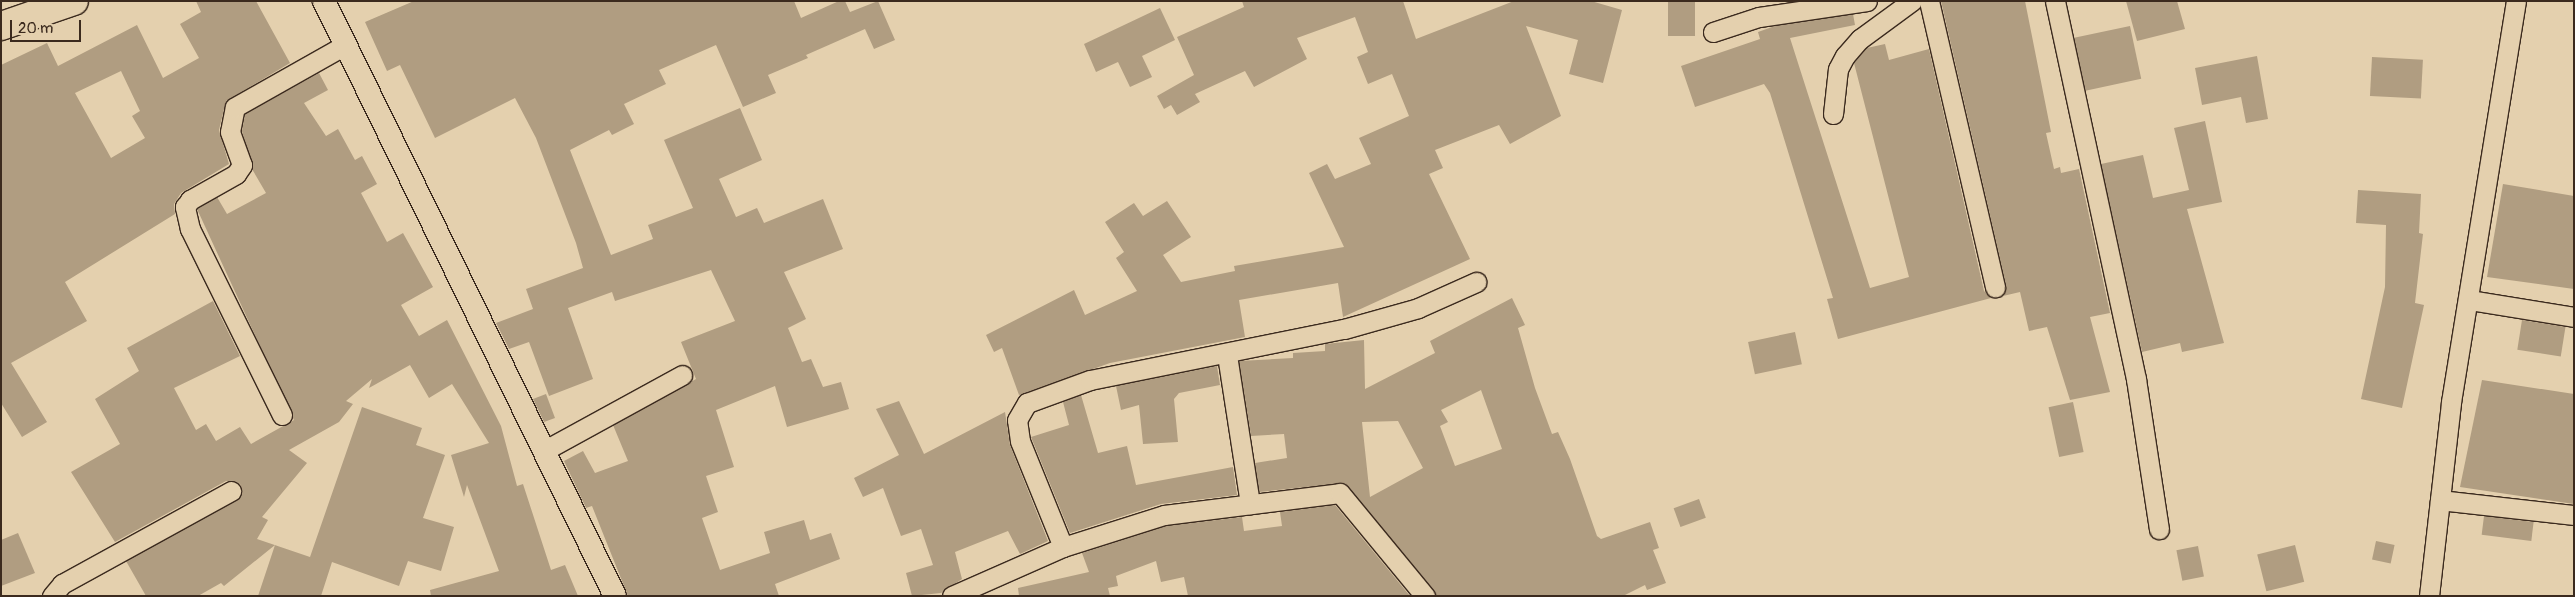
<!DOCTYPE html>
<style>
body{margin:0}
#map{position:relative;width:2575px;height:597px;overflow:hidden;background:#e4d0ae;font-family:Pangolin,sans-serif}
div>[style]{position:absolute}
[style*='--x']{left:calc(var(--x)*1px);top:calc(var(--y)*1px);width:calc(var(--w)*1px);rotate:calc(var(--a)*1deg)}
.building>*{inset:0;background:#b09d81;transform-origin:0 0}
.roads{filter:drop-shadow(1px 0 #3b2a1e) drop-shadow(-1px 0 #3b2a1e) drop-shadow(0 1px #3b2a1e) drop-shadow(0 -1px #3b2a1e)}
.minor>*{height:19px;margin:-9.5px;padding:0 9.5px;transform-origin:9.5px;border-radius:9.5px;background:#e4d0ae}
.tertiary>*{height:22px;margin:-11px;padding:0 11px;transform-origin:11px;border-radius:11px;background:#e4d0ae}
.trunk>*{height:28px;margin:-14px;padding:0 14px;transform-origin:14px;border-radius:14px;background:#e4d0ae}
span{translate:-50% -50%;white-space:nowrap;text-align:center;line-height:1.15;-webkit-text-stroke:4.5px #e4d0ae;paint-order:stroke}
.frame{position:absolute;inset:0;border:2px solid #3b2a1e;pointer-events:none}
.scale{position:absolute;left:10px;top:20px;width:71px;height:22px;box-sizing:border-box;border:2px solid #3b2a1e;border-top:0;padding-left:6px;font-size:15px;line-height:18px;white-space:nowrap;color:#3b2a1e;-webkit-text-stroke:4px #e4d0ae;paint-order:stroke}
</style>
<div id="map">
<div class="building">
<div style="clip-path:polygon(evenodd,196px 1px,256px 1px,290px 63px,226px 101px,219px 130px,229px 164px,181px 193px,174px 204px,175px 214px,65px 282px,87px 321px,11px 363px,47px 422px,22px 437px,1px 403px,1px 65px,47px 43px,58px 66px,137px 25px,163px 78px,199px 58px,180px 24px,201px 12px,196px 1px,121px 71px,140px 111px,132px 116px,145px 138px,111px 158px,75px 93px,121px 71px)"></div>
<div style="clip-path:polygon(414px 1px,794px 1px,801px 18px,839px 1px,845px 1px,850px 12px,878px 1px,895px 40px,874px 49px,865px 29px,806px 55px,808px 58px,768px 75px,776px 93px,743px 107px,716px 45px,659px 70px,666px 84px,624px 104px,634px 124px,612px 135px,609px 130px,570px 150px,611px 255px,653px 239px,648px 225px,693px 208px,664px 140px,740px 108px,762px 160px,719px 179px,736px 217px,757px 208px,764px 223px,823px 199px,843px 249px,784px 272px,806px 319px,788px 328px,802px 362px,811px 359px,823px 387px,841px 382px,849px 409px,787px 427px,775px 386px,716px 410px,734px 467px,706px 476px,718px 512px,702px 518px,720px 570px,770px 553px,764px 532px,804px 520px,810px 540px,831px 533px,840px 559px,775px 584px,779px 596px,628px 596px,592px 506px,586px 508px,564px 461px,583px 451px,595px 473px,628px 461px,613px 425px,696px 379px,681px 342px,735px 321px,711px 270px,615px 301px,612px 292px,568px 308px,593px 379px,549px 396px,529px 342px,509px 349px,496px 323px,533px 309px,526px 289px,583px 268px,576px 243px,536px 138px,515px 98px,435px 138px,400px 65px,387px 71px,365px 22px)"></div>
<div style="clip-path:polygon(1242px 1px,1403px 1px,1416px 39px,1514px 1px,1591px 1px,1622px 10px,1603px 83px,1569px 74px,1578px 40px,1526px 26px,1561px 116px,1510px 144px,1499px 125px,1435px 150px,1443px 168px,1429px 174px,1470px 259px,1343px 317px,1338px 283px,1239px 300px,1245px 337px,1110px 363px,1019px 395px,1002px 348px,994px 352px,986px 335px,1074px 290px,1085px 315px,1137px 291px,1116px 258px,1124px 252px,1105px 222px,1134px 203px,1143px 216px,1167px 201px,1191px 237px,1163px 255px,1181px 282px,1235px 271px,1234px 266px,1344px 247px,1309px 173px,1327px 164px,1335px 179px,1371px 164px,1359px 138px,1409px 116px,1392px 74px,1368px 84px,1357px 57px,1368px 52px,1355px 17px,1297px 38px,1307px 59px,1254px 87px,1245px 71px,1195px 94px,1200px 102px,1177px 115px,1171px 105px,1164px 109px,1157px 96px,1194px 75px,1177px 37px,1244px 7px)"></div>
<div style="left:1668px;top:1px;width:27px;height:35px"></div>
<div style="clip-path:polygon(1941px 1px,2025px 1px,2051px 132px,2046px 133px,2054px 169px,2060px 167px,2061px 173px,2079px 169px,2110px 313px,2090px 317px,2110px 392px,2070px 400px,2047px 327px,2029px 331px,2020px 292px,2003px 296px,2006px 285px)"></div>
<div style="clip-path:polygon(2126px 1px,2177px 1px,2185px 29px,2137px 41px)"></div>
<div style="clip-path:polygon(1160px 8px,1175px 40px,1142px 56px,1152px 77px,1130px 87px,1118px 62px,1096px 72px,1084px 44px)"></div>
<div style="clip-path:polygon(1853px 14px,1855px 25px,1790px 38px,1870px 288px,1909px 277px,1854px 63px,1867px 48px,1885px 44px,1889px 60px,1929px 49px,1984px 291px,1991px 298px,1838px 339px,1827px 299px,1833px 298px,1770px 93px,1764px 84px,1695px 107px,1681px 66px,1760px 39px,1758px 32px,1775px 26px)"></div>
<div style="left:2130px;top:26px;width:54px;height:57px;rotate:78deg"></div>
<div style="clip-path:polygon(2257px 56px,2268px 119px,2246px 123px,2241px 97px,2202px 105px,2195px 68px)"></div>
<div style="left:2372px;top:57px;width:51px;height:39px;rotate:3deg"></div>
<div style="clip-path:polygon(319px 73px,328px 90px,304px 103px,326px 136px,338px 129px,355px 160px,362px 156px,377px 184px,361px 193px,387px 242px,403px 233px,433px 287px,401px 305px,419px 336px,447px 320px,501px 426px,517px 486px,523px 484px,551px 570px,565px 565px,578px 596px,431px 596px,430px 590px,499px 571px,467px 485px,464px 497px,451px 455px,489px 443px,452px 384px,429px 398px,410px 365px,369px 388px,372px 379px,346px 401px,353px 404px,339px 422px,289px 450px,307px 463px,262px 517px,268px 520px,257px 539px,310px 557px,362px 407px,422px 428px,416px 445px,445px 455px,423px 518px,454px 527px,441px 571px,408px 561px,399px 586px,332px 562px,321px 596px,258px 596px,275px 545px,224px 586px,221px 583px,198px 596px,146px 596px,126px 561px,236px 501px,241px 485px,226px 481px,115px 542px,71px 472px,120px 444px,95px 399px,139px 371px,127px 348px,213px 301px,240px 356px,174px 388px,196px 430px,206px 424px,216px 441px,240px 427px,251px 444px,294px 420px,197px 209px,217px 197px,227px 214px,266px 193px,252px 169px,242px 131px,245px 114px)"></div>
<div style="clip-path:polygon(2205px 121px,2222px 202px,2187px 209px,2224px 343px,2182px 352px,2180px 343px,2142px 352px,2101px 164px,2143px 155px,2153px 198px,2189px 190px,2174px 128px)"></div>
<div style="clip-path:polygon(2503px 184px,2574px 196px,2574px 289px,2487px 277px)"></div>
<div style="clip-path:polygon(2358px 190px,2421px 194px,2419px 233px,2423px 234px,2415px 303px,2424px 305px,2402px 408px,2361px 399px,2385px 287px,2386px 225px,2356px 223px)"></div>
<div style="clip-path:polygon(evenodd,1512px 298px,1525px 325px,1518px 328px,1535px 388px,1552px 434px,1558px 432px,1570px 459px,1597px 536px,1601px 539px,1650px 522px,1659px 548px,1653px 550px,1666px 583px,1647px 590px,1645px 585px,1623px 596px,1436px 596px,1345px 483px,1259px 492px,1255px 463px,1287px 458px,1284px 434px,1251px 436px,1239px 361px,1293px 358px,1293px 353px,1325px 351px,1325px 344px,1364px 340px,1365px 389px,1435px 353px,1430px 341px,1512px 298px,1481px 390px,1502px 449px,1455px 466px,1440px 426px,1448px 422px,1441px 410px,1481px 390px,1512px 298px,1398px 421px,1423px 468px,1370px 497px,1362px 422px,1398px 421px)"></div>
<div style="left:2522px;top:320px;width:44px;height:30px;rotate:9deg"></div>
<div style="left:1795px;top:332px;width:33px;height:48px;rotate:78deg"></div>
<div style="clip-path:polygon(1217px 366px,1220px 385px,1179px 393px,1174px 399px,1178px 442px,1143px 444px,1139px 405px,1121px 410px,1116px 386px)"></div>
<div style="clip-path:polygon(2482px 380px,2574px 394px,2574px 504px,2460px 487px)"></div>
<div style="clip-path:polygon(546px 394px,555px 418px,544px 422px,533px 399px)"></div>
<div style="clip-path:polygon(1081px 395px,1098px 453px,1127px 446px,1136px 485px,1233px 467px,1237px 495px,1161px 504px,1070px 533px,1031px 437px,1069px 425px,1063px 402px)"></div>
<div style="clip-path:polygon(899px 401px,924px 454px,1005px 412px,1010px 445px,1048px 541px,1020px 554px,1008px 531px,955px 552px,962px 579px,941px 593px,912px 596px,906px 573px,933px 565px,921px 529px,901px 536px,883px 488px,863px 497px,854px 478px,899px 455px,876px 409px)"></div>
<div style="left:2073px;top:402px;width:51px;height:25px;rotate:78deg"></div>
<div style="left:1699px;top:499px;width:20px;height:27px;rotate:70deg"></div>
<div style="clip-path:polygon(1335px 505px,1410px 596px,1188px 596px,1184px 577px,1161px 582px,1156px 561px,1116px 576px,1118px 586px,1108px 588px,1110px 596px,1019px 596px,1018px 588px,1089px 572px,1082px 553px,1166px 526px,1242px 517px,1244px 531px,1282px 526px,1280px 512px)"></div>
<div style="left:2484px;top:516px;width:50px;height:19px;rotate:7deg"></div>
<div style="clip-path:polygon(18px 533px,35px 573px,1px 586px,1px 540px)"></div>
<div style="left:2376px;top:541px;width:19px;height:19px;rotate:12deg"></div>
<div style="left:2295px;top:545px;width:38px;height:39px;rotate:76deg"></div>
<div style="left:2198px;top:546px;width:31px;height:22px;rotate:79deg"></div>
</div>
<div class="roads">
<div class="minor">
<div style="--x:1929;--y:1;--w:294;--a:77"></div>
<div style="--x:2055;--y:1;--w:387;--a:77.9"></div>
<div style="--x:2136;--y:379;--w:152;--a:81.3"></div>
<div style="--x:1713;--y:32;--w:48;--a:-18.1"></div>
<div style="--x:1759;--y:17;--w:109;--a:-8.4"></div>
<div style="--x:1833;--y:114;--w:45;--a:-83.7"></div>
<div style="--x:1838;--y:69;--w:15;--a:-62"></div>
<div style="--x:1845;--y:56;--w:23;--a:-49"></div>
<div style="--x:1860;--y:39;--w:64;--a:-36.2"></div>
<div style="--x:2469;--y:300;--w:106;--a:9.2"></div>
<div style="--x:1227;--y:355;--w:151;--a:81.2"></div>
<div style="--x:282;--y:415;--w:208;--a:-116.3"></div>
<div style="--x:190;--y:229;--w:23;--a:-103"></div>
<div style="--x:185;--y:207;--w:9;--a:-54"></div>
<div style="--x:190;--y:200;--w:53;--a:-29.5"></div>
<div style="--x:236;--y:174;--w:11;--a:-56"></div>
<div style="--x:242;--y:165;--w:35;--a:-110"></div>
<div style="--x:230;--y:132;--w:25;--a:-79"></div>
<div style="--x:235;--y:107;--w:126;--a:-29.4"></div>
<div style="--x:547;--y:449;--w:154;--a:-28.7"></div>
<div style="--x:2440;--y:500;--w:135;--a:6.4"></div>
<div style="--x:1063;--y:547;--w:106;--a:-17.6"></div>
<div style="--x:1164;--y:515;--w:177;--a:-7.1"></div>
<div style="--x:1340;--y:493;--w:134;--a:50.5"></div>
<div style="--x:52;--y:596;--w:16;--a:-50"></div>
<div style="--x:62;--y:584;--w:193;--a:-28.8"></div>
<div style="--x:952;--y:596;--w:121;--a:-23.8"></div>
<div style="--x:1063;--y:547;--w:114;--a:-112.1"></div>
<div style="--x:1020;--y:441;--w:21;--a:-98"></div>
<div style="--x:1017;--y:420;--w:20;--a:-60"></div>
<div style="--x:1027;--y:403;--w:67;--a:-20.1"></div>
<div style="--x:1090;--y:380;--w:259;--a:-11.4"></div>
<div style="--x:1344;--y:329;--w:77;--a:-15.8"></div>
<div style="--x:1418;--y:308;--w:64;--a:-24.1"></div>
<div style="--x:2429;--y:596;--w:195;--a:-83.5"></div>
<div style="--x:2451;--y:402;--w:406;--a:-80.8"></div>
</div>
<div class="tertiary">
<div style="--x:324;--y:1;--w:662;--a:63.94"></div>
</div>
<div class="trunk">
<div style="--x:1;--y:26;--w:77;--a:-18.9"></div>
</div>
</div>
<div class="frame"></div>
<div class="scale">20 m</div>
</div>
